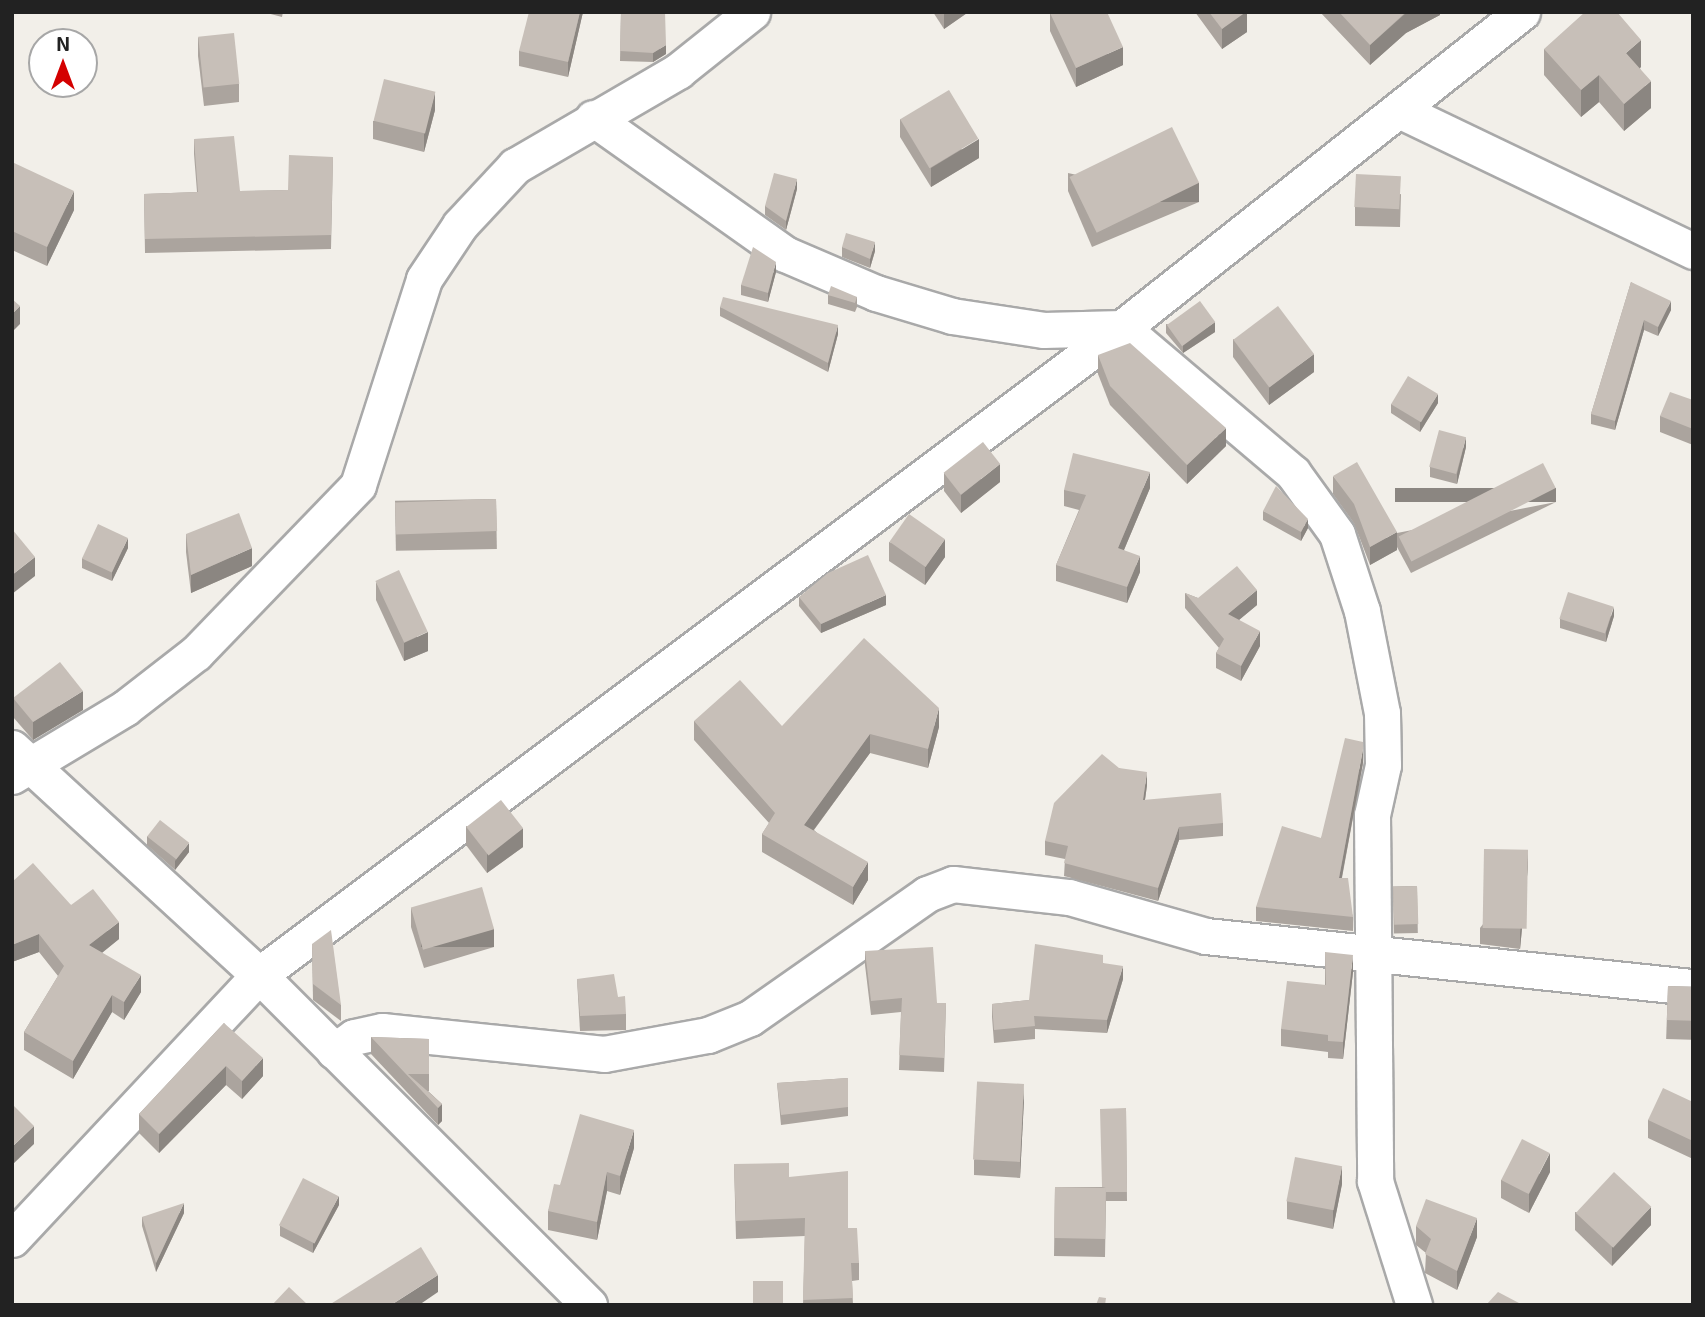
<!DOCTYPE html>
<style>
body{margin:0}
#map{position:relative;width:1705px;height:1317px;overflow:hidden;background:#f2efe9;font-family:"Exo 2",sans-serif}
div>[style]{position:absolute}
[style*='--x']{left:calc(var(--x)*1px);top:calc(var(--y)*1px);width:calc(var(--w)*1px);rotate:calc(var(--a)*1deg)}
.roads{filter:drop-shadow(2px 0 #a9a9a9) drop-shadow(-2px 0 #a9a9a9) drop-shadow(0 2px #a9a9a9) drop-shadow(0 -2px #a9a9a9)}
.minor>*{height:35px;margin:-17.5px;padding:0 17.5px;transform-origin:17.5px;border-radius:17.5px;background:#fff}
.wall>*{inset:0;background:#aba49e;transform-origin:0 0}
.shaded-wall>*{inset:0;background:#8b8681;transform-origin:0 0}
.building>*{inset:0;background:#c7bfb8;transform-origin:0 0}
span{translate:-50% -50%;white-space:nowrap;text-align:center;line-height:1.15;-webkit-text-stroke:7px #fff;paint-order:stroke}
.frame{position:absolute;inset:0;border:14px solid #222;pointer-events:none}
.north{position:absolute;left:28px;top:28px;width:70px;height:70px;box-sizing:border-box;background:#fff;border:2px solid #a7a7a7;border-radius:50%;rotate:0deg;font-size:19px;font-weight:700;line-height:28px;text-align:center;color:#222}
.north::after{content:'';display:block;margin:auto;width:24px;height:32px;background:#d40000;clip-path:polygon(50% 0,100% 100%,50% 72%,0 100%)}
</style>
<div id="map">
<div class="roads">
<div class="minor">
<div style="--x:1399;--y:110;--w:326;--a:25.6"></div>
<div style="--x:593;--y:118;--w:235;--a:35.3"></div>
<div style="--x:785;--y:254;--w:99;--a:23.2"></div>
<div style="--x:876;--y:293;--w:79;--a:16.8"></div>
<div style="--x:952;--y:316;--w:92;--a:8.7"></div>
<div style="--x:1043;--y:330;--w:79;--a:-1.5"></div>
<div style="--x:1122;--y:328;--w:224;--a:40.3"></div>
<div style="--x:1293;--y:473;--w:75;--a:54.2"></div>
<div style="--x:1337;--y:534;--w:81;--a:72"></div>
<div style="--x:1362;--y:611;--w:104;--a:78.9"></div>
<div style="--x:1382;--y:713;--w:52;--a:88.9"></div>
<div style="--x:1383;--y:765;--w:51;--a:102.4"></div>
<div style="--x:1372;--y:815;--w:366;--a:89.5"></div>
<div style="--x:1375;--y:1181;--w:130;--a:72.5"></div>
<div style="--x:12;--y:748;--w:335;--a:42.6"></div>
<div style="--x:259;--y:975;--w:467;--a:45"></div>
<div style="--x:12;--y:776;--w:132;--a:-31"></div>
<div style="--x:125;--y:708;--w:90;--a:-37.8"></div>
<div style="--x:196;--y:653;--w:233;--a:-46"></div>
<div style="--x:358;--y:485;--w:216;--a:-72.2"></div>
<div style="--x:424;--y:279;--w:65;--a:-56.3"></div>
<div style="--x:460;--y:225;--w:81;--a:-47"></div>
<div style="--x:515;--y:166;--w:189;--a:-30.2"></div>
<div style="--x:678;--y:71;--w:95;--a:-38.6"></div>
<div style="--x:334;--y:1051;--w:24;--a:-35"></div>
<div style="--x:354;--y:1037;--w:29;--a:-12"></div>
<div style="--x:382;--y:1031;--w:223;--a:5.9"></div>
<div style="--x:604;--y:1054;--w:106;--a:-10.4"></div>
<div style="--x:708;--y:1035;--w:45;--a:-22"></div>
<div style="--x:750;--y:1018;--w:216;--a:-35"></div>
<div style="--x:927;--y:894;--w:28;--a:-21"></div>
<div style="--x:953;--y:884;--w:117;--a:6.4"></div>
<div style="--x:1069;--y:897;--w:142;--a:15.9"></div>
<div style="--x:1206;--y:936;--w:490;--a:6"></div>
<div style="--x:12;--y:1239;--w:362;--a:-46.9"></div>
<div style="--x:259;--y:975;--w:1079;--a:-36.86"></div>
<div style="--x:1122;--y:328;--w:510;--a:-38.31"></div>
</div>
</div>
<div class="wall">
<div style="clip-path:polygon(263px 12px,283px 12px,282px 17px)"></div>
<div style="clip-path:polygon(583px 12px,568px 77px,519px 66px,519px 51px)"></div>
<div style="clip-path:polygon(621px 12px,666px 54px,653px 62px,620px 61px)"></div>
<div style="clip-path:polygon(933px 12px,967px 12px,967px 13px,944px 29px)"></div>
<div style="clip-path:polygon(1195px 12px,1250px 12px,1247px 14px,1247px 32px,1222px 49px)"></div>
<div style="clip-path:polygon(1320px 12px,1440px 12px,1440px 15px,1406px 33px,1370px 65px)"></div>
<div style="clip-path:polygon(1050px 13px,1123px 65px,1076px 87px,1050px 31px)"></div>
<div style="clip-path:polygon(198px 37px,239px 84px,239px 102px,204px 106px,198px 56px)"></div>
<div style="clip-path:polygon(1544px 49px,1641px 67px,1640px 68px,1651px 108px,1624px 131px,1599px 102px,1581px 117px,1544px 75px)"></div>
<div style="clip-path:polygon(435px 110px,424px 152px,373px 139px,373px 121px)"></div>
<div style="clip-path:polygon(900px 119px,979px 158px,931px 187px,900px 137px)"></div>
<div style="clip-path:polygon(194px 139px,240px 191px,288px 190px,333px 157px,331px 249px,145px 253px,144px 194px,197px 192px,194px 154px)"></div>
<div style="clip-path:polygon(12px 162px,74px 210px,47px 266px,12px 250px)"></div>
<div style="clip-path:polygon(1068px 173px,1199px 202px,1092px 247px,1068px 191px)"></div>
<div style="clip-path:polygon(797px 189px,786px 230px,765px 215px,765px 206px)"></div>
<div style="clip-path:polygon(1401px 194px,1400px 227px,1355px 226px,1355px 207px)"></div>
<div style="clip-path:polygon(842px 247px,875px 251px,870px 268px,842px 257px)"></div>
<div style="clip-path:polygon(776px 272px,768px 302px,741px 295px,741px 285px)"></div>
<div style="clip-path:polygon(1631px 282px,1671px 310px,1658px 336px,1644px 330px,1615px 430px,1591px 424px,1591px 414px)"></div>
<div style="clip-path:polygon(828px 295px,857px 297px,857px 307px,855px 312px,828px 304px)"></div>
<div style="clip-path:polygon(720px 307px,838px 334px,828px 372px,720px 316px)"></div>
<div style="clip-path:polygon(1166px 324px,1215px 332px,1183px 353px,1166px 333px)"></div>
<div style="clip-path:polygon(1233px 339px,1314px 372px,1269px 405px,1233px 357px)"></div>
<div style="clip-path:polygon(1098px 355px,1226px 446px,1187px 484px,1110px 405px,1098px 374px)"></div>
<div style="clip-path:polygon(1693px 400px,1693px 445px,1660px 432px,1660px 416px)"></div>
<div style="clip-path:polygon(1438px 403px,1420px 432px,1391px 413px,1391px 404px)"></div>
<div style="clip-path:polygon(1466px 447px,1457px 484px,1430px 477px,1430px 467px)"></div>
<div style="clip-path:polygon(944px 473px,1000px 482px,961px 513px,944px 491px)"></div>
<div style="clip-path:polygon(1333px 476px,1397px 550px,1370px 565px,1354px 523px,1333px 494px)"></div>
<div style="clip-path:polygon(1150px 488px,1124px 550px,1140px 572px,1127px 603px,1056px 581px,1056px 565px,1079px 510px,1064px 506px,1064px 490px)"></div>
<div style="left:496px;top:499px;width:50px;height:101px;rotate:89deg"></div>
<div style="clip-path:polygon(1556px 502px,1411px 573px,1397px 547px,1397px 533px)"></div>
<div style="clip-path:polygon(1263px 511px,1308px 528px,1301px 541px,1263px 520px)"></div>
<div style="clip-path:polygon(186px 534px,252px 566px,191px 593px,186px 552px)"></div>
<div style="clip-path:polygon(889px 542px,945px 557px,925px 585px,889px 561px)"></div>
<div style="clip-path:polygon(128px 548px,112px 581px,82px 568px,82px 558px)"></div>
<div style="clip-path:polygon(376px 582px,428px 651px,404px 661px,376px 600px)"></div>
<div style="clip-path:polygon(1185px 593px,1198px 598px,1257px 605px,1239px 620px,1260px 646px,1241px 681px,1216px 668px,1216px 653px,1219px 648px,1185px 608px)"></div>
<div style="clip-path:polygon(799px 597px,886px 605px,821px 633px,799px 606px)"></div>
<div style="clip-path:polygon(1614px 616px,1606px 642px,1560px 628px,1560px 619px)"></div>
<div style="clip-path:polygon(13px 698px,83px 710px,33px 740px,13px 717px)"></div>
<div style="clip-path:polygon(694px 721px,782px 726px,939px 727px,928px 768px,870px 753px,814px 830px,868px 880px,853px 905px,762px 852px,762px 834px,769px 823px,694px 740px)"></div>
<div style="clip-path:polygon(1363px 763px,1342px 878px,1353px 917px,1353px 931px,1256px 921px,1256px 907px,1321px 838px)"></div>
<div style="clip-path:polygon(1119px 768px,1147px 785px,1145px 800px,1223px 823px,1223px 836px,1179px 840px,1158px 901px,1064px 876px,1065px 859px,1045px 855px,1045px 841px)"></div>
<div style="clip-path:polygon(466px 826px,523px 847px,487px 873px,466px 845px)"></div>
<div style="clip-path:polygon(147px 836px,189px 852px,175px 870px,147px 845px)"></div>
<div style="clip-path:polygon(1528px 866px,1520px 949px,1480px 944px,1480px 928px)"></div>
<div style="clip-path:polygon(12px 882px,71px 905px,119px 939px,102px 953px,141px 992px,124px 1020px,112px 1012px,73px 1079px,24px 1050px,24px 1032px,58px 976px,39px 952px,12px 962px)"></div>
<div style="left:1417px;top:886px;width:47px;height:24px;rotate:89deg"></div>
<div style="clip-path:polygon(411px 908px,494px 947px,424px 968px,411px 927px)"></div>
<div style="clip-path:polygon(312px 944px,341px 1005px,341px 1021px,313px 1000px)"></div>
<div style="clip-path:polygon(865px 951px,937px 1003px,946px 1003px,944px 1072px,899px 1070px,901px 1012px,871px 1015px,865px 965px)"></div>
<div style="clip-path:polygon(1325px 952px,1353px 972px,1343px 1059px,1328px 1058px,1328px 1052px,1281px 1046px,1281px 1029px,1325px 985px)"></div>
<div style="clip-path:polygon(1103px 963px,1123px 979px,1107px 1033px,1035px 1029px,1035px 1039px,994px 1043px,992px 1017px,992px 1004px,1029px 1000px)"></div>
<div style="clip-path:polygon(577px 979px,618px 997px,626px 1014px,626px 1030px,580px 1031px)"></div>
<div style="left:1668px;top:986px;width:25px;height:53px;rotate:2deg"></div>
<div style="clip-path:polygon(224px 1023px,263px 1076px,242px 1099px,226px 1085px,159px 1153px,139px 1133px,139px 1114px)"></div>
<div style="clip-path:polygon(371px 1037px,429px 1039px,429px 1091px,428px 1091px,442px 1104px,442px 1121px,438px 1125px,371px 1054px)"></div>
<div style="clip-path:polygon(848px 1078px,848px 1116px,781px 1125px,777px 1083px)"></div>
<div style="clip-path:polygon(1024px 1099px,1020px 1178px,974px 1175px,974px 1160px)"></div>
<div style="clip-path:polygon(1693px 1102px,1693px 1159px,1648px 1138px,1648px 1120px)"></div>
<div style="clip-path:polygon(1126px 1108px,1127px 1201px,1106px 1201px,1105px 1257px,1054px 1256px,1055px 1187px,1102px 1187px)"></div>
<div style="clip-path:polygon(634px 1148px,620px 1195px,607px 1191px,597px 1240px,548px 1230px,548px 1211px,560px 1185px)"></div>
<div style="clip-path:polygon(734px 1164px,789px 1177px,848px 1228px,859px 1263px,859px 1280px,852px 1281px,853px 1305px,803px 1305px,805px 1236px,736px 1239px)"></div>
<div style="clip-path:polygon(1550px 1172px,1529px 1213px,1501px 1198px,1501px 1180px)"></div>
<div style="clip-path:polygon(1342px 1184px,1333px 1229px,1287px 1219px,1287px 1201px)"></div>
<div style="clip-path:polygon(339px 1205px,313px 1253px,280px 1236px,280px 1226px)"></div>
<div style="clip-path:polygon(1575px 1212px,1651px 1225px,1612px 1266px,1575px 1230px)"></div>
<div style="clip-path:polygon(184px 1213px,156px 1272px,142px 1226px,142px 1217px)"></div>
<div style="clip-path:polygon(1416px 1226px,1477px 1237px,1457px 1290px,1425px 1273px,1426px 1253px,1416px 1245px)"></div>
</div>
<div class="shaded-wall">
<div style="clip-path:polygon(580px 12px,583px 12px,568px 77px,568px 62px)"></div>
<div style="clip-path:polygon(944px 12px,967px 12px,967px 13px,944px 29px)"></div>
<div style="clip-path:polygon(1238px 12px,1250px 12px,1247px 14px,1247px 32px,1222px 49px,1222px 29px)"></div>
<div style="clip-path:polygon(1440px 12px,1440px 15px,1406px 33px,1370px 65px,1370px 45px,1406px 13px)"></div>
<div style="clip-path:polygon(1641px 40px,1641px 67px,1626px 80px,1626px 53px)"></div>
<div style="clip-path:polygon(666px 45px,666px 54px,653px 62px,653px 53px)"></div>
<div style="clip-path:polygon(1123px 47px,1123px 65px,1076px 87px,1076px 68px)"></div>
<div style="clip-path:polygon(1599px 75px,1599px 102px,1581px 117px,1581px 90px)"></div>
<div style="clip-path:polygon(1651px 81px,1651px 108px,1624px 131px,1624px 104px)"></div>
<div style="clip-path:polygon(435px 92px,435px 110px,424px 152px,424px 134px)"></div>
<div style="clip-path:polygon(979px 139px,979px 158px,931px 187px,931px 168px)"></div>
<div style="clip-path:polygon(797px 179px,797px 189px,786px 230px,786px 221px)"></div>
<div style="left:1199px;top:183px;width:19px;height:116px;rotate:90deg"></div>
<div style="clip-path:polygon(74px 191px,74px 210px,47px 266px,47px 247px)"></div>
<div style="clip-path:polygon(875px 242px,875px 251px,870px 268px,870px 259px)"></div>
<div style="clip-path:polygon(776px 262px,776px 272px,768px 302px,768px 293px)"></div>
<div style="clip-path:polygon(1671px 301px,1671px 310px,1658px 336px,1658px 327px)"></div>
<div style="clip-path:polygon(20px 306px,20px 324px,12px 332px,12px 314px)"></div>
<div style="clip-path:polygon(1644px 320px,1644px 330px,1615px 430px,1615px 421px)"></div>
<div style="clip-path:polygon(1215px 322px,1215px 332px,1183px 353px,1183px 344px)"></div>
<div style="clip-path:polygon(838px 325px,838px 334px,828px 372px,828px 363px)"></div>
<div style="clip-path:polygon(1314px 354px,1314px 372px,1269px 405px,1269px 387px)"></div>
<div style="clip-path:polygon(1438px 394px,1438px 403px,1420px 432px,1420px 422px)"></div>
<div style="clip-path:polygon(1226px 428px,1226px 446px,1187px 484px,1187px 465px)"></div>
<div style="clip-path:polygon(1466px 437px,1466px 447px,1457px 484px,1457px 474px)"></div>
<div style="clip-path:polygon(1000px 464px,1000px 482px,961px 513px,961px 495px)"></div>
<div style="clip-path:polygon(1150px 472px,1150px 488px,1118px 564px,1118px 548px)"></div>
<div style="left:1556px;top:488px;width:14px;height:161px;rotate:90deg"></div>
<div style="clip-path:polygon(1308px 519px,1308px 528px,1301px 541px,1301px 532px)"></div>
<div style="clip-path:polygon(1397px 532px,1397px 550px,1370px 565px,1370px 547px)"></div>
<div style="clip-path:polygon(128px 538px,128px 548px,112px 581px,112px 572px)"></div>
<div style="clip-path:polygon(945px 539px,945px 557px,925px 585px,925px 567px)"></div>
<div style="clip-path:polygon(252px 548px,252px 566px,191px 593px,191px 575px)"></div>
<div style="clip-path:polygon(1140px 556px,1140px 572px,1127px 603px,1127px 587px)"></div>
<div style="clip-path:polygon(35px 557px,35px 576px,12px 594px,12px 575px)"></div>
<div style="clip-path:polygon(1257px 590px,1257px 605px,1228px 629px,1228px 614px)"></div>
<div style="clip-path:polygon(886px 595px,886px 605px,821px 633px,821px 624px)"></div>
<div style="clip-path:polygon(1614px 607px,1614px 616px,1606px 642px,1606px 632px)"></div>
<div style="clip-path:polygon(1260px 631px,1260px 646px,1241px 681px,1241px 666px)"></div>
<div style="clip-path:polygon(428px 632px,428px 651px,404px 661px,404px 643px)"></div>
<div style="clip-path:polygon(83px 691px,83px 710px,33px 740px,33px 722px)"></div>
<div style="clip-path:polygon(939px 708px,939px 727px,928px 768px,928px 749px)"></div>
<div style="clip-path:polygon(870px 734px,870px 753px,804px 843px,804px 825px)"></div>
<div style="clip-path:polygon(1363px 749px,1363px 763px,1339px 892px,1339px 878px)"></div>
<div style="clip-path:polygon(1147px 772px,1147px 785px,1143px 814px,1143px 800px)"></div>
<div style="clip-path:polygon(1179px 827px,1179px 840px,1158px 901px,1158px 888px)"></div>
<div style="clip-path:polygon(523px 828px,523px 847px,487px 873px,487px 854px)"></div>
<div style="clip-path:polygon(189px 843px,189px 852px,175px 870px,175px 861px)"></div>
<div style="clip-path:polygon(1528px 850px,1528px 866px,1520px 949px,1520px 933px)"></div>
<div style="clip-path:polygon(868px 862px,868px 880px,853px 905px,853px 887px)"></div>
<div style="clip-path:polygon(119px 922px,119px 939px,89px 963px,89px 945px)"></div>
<div style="left:494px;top:929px;width:18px;height:73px;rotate:90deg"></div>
<div style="clip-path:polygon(39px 934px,39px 952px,12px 962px,12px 945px)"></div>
<div style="clip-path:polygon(1353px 955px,1353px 972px,1343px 1059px,1343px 1042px)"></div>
<div style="clip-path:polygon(1123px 966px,1123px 979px,1107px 1033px,1107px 1020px)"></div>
<div style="clip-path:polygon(141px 975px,141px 992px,124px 1020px,124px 1002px)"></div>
<div style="clip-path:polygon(112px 995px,112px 1012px,73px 1079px,73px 1061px)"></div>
<div style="clip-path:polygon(263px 1058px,263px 1076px,242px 1099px,242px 1081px)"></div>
<div style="clip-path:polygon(226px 1066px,226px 1085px,159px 1153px,159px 1134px)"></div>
<div style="clip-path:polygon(1024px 1084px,1024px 1099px,1020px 1178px,1020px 1162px)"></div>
<div style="clip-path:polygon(442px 1104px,442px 1121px,438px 1125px,438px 1108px)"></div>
<div style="clip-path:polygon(34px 1126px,34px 1144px,12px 1165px,12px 1147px)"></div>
<div style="clip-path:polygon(634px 1130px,634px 1148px,620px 1195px,620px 1176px)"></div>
<div style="clip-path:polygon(1550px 1153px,1550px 1172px,1529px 1213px,1529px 1194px)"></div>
<div style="clip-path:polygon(1342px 1166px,1342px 1184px,1333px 1229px,1333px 1210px)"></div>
<div style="clip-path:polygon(607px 1172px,607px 1191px,597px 1240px,597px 1222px)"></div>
<div style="clip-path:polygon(339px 1196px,339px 1205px,313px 1253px,313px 1244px)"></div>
<div style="clip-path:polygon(184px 1203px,184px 1213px,156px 1272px,156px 1263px)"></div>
<div style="clip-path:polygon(1651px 1207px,1651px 1225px,1612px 1266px,1612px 1247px)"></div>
<div style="clip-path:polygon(1477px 1218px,1477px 1237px,1457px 1290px,1457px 1271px)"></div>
<div style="clip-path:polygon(438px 1275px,438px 1292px,419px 1305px,391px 1305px)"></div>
</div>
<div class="building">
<div style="clip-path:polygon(529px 12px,580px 12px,568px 62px,519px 51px)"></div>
<div style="clip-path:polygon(621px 12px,665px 12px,666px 45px,653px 53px,620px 51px)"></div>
<div style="clip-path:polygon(1051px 12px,1107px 12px,1123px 47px,1076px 68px,1050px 13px)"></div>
<div style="clip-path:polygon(1209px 12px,1246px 12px,1222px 29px)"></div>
<div style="clip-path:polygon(1339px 12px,1406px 12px,1370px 45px)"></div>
<div style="clip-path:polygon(1585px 12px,1617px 12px,1641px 40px,1626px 53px,1651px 81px,1624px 104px,1599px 75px,1581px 90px,1544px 49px)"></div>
<div style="left:234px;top:33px;width:51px;height:36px;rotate:84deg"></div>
<div style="left:384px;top:79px;width:53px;height:43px;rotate:14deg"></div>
<div style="left:949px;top:90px;width:57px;height:57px;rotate:59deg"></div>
<div style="left:1172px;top:127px;width:62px;height:114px;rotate:64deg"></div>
<div style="clip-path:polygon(234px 136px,240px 191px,288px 190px,289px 155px,333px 157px,331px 235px,145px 239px,144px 194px,198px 192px,194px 139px)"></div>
<div style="clip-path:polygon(12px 162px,74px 191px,47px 247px,12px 231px)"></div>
<div style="clip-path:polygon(774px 173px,797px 179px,786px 221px,765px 206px)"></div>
<div style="left:1356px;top:174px;width:45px;height:33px;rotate:3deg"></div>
<div style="clip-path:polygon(846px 233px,875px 242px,870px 259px,842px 247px)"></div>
<div style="clip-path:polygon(753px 247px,776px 262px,768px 293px,741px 285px)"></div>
<div style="clip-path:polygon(1631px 282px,1671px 301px,1658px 327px,1644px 320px,1615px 421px,1591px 414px)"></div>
<div style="clip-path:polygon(831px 286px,857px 297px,855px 303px,828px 295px)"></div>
<div style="clip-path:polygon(723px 297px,838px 325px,828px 363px,720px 307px)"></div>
<div style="clip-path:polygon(12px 299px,20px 306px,12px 314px)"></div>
<div style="left:1200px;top:301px;width:26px;height:41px;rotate:54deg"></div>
<div style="left:1278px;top:306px;width:60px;height:56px;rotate:53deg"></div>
<div style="clip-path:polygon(1130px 343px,1226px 428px,1187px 465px,1110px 386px,1098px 355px)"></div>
<div style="left:1408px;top:376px;width:35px;height:33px;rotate:31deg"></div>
<div style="clip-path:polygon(1670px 392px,1693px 400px,1693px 429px,1660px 416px)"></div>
<div style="left:1439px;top:430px;width:28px;height:38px;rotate:15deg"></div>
<div style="left:983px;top:442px;width:28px;height:50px;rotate:52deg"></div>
<div style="clip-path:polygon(1073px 453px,1150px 472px,1118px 548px,1140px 556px,1127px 587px,1056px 565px,1086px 495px,1064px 490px)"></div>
<div style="clip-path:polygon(1357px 462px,1397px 532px,1370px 547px,1354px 504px,1333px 476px)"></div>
<div style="left:1543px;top:463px;width:28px;height:162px;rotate:63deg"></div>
<div style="clip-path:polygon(1276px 486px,1308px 519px,1301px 532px,1263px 511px)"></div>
<div style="left:496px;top:499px;width:32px;height:101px;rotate:88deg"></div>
<div style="clip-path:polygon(239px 513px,252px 548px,191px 575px,186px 534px)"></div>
<div style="left:909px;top:514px;width:44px;height:34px;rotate:35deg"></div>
<div style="left:98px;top:524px;width:33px;height:38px;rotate:25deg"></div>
<div style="clip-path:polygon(12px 529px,35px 557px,12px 575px)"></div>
<div style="clip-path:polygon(868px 555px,886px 595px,821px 624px,799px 597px,828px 573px)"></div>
<div style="clip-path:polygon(1237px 566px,1257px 590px,1228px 614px,1260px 631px,1241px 666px,1216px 653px,1224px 639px,1185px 593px,1198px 598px)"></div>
<div style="left:399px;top:570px;width:68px;height:26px;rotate:65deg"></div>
<div style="left:1568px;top:592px;width:48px;height:28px;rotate:18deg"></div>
<div style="clip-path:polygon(864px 638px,939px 708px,928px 749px,870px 734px,804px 825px,868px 862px,853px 887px,762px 834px,775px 813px,694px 721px,740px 680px,782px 726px)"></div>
<div style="clip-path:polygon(60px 662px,83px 691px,33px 722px,13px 698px)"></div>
<div style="clip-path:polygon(1345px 738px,1363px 742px,1363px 749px,1339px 878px,1348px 878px,1353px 917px,1256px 907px,1282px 826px,1321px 838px)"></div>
<div style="clip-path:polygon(1102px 754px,1119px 768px,1147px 772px,1143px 800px,1221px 793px,1223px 823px,1179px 827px,1158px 888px,1064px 863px,1068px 846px,1045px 841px,1054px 803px)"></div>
<div style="left:501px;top:800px;width:36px;height:44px;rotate:52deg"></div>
<div style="left:160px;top:820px;width:37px;height:21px;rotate:38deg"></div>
<div style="left:1484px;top:849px;width:44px;height:79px;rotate:1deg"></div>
<div style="clip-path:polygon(33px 863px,71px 905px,93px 889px,119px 922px,89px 945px,141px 975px,124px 1002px,112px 995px,73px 1061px,24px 1032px,64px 966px,39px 934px,12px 945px,12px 882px)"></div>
<div style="left:1417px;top:886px;width:38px;height:24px;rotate:88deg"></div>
<div style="left:482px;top:887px;width:44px;height:74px;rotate:74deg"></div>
<div style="clip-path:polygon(331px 930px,341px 1005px,313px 984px,312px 944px)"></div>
<div style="clip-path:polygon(1035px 944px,1103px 955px,1103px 963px,1123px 966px,1107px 1020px,1034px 1016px,1035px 1026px,994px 1030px,992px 1004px,1029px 1000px)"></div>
<div style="clip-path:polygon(933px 947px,937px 1003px,946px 1003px,944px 1058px,899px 1055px,902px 998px,871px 1001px,865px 951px)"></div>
<div style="clip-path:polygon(1325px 952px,1353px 955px,1343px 1042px,1328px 1041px,1328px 1035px,1281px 1029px,1287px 981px,1326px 985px)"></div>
<div style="clip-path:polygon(614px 974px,618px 997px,625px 996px,626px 1014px,580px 1016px,577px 979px)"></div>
<div style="left:1668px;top:986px;width:25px;height:34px;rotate:2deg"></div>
<div style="clip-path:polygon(224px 1023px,263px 1058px,242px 1081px,226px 1066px,159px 1134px,139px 1114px)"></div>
<div style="clip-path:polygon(371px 1037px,429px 1039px,429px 1074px,408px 1074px,442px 1104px,438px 1108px)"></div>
<div style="clip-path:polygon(848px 1078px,848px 1107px,781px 1115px,777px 1083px)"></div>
<div style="left:1024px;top:1084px;width:78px;height:47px;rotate:93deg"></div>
<div style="clip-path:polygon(1663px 1088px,1693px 1102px,1693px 1141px,1648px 1120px)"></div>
<div style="clip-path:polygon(12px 1104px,34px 1126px,12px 1147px)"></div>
<div style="clip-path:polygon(1126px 1108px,1127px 1192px,1106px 1192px,1106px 1188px,1102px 1187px,1100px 1109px)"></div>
<div style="clip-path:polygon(580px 1114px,634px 1130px,620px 1176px,607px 1172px,597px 1222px,548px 1211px,554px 1184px,560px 1185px)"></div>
<div style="left:1522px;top:1139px;width:31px;height:46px;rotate:27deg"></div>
<div style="left:1295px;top:1157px;width:48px;height:45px;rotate:11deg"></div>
<div style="clip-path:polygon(789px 1163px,789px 1177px,848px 1171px,848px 1228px,857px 1228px,859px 1263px,851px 1263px,853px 1298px,803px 1300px,805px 1218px,736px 1221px,734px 1164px)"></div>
<div style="left:1614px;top:1172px;width:51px;height:56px;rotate:43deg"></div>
<div style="left:303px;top:1178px;width:40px;height:53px;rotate:27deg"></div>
<div style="left:1055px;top:1187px;width:51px;height:51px;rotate:1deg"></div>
<div style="clip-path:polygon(1426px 1199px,1477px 1218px,1457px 1271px,1425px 1254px,1431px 1239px,1416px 1226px)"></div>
<div style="clip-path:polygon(184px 1203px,156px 1263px,142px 1217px)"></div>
<div style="clip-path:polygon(421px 1247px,438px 1275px,391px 1305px,329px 1305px)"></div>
<div style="left:753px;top:1281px;width:30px;height:24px"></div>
<div style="clip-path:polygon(289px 1287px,308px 1305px,272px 1305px)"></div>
<div style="clip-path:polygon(1498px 1292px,1519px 1303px,1518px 1305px,1486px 1305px)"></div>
<div style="clip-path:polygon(1099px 1297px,1106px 1298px,1105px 1305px,1096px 1305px)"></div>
</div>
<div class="frame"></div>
<div class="north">N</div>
</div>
